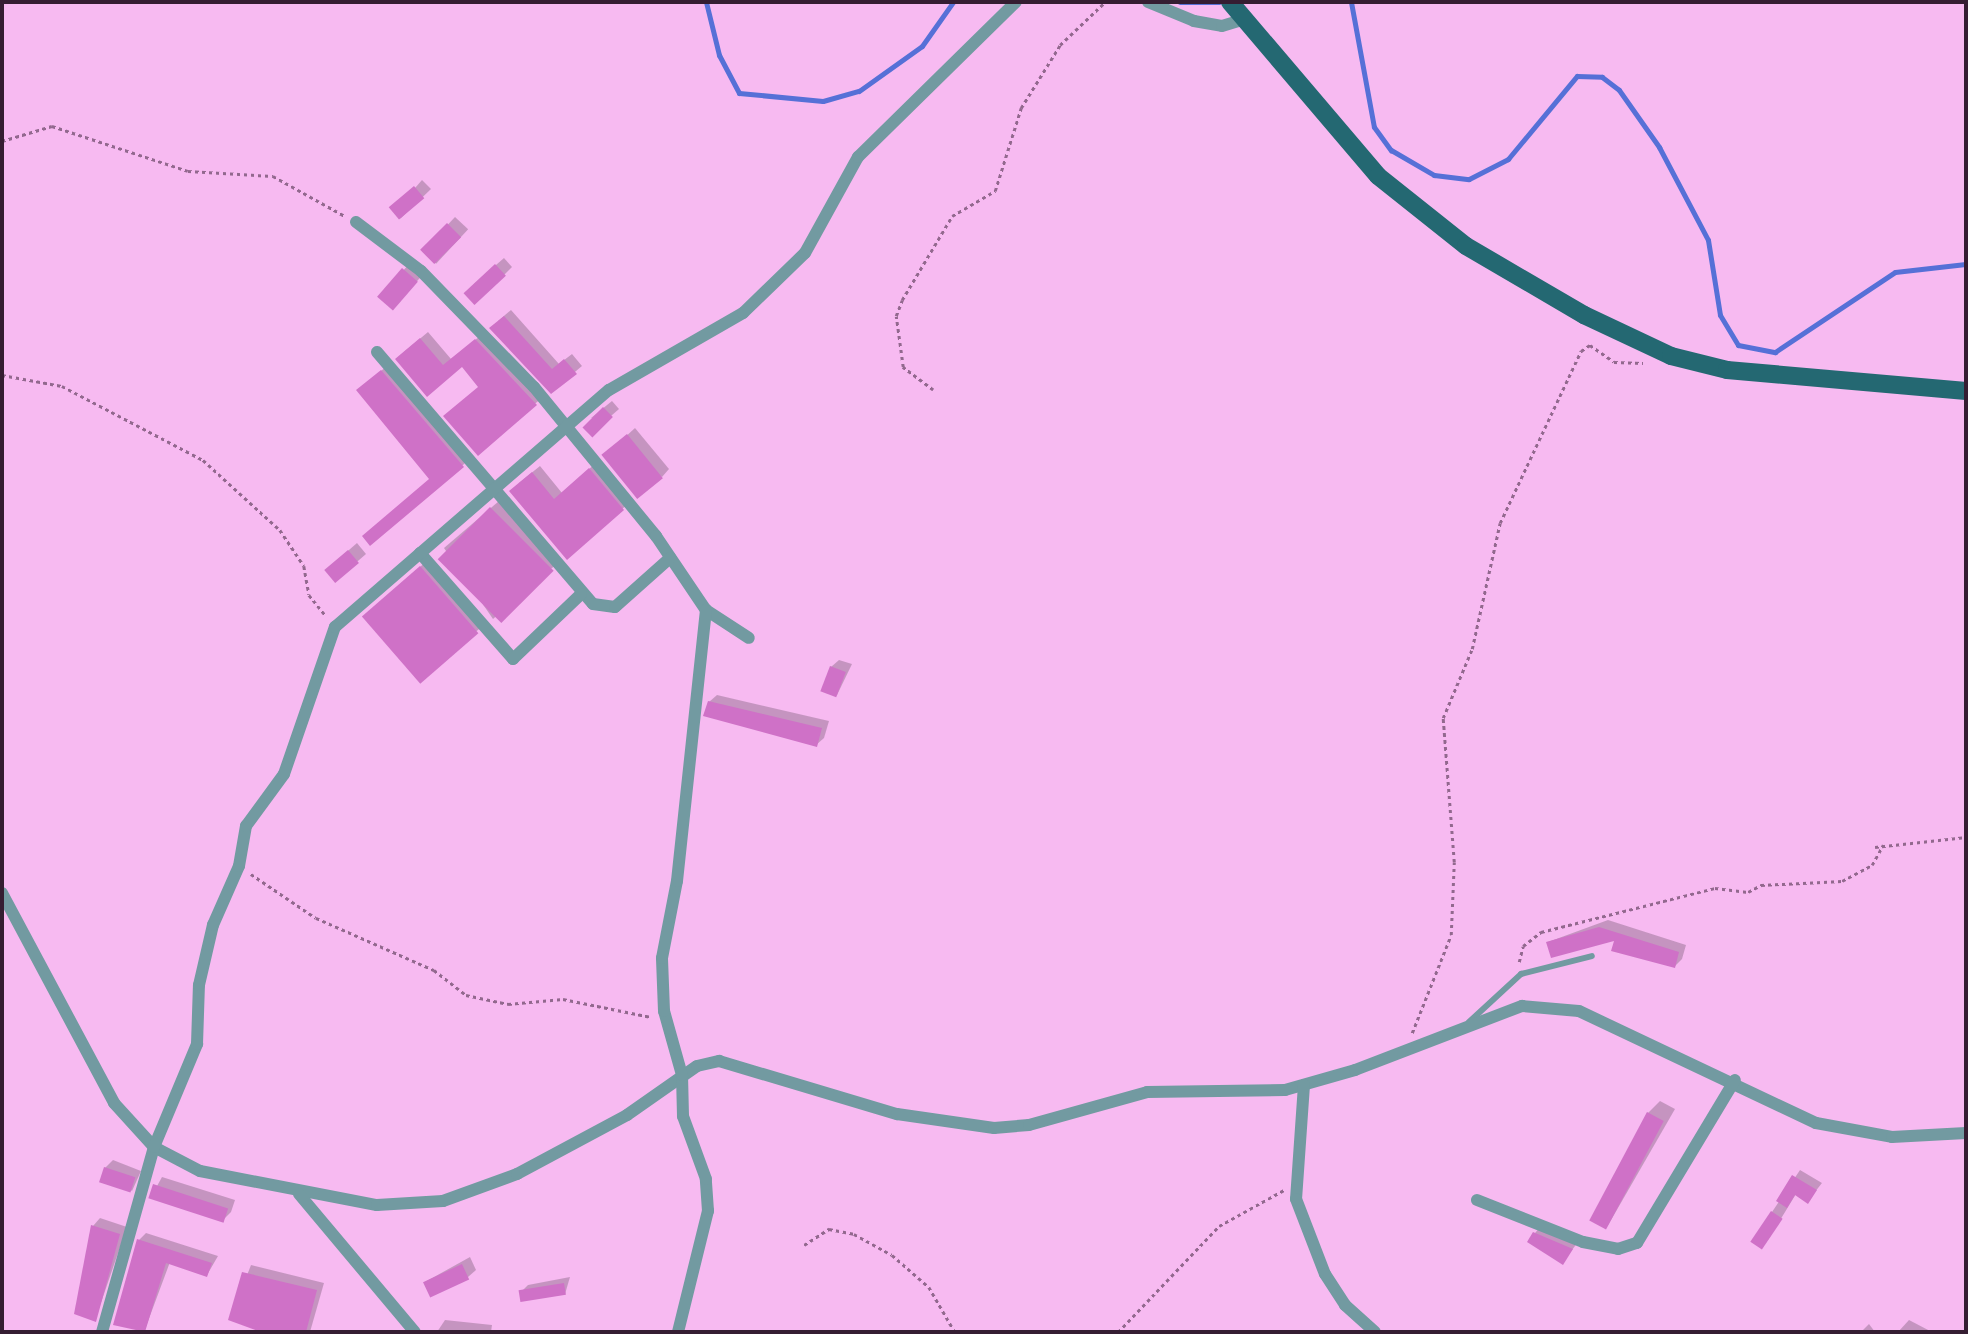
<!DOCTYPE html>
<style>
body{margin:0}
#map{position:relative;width:1968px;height:1334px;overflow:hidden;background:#f7baf1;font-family:Manrope,sans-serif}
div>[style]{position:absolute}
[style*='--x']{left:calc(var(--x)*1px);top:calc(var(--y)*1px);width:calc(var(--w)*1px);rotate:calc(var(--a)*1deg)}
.shadow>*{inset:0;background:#0003;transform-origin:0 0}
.stream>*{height:5px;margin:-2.5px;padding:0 2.5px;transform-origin:2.5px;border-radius:2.5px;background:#5670d7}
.building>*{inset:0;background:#cf71c7;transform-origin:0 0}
.path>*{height:2.5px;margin-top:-1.25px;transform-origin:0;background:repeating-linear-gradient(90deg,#92688e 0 3.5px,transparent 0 7px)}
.service>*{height:6px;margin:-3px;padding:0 3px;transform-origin:3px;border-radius:3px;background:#729aa1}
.minor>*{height:12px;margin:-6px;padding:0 6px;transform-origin:6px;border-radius:6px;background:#729aa1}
.primary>*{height:18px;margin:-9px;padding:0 9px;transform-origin:9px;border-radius:9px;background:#246872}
span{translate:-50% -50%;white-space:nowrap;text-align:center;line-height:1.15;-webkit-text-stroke:5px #feebfc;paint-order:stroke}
.frame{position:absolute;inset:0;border:4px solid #351d32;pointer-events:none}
</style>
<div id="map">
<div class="shadow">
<div style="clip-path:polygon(422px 180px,431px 189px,400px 219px,415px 188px)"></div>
<div style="left:455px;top:217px;width:18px;height:47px;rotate:43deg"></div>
<div style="clip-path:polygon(504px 258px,512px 267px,504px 275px,473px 285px)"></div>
<div style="clip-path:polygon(411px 262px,424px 273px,401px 300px,380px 296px)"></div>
<div style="clip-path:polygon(511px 310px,559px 364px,572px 354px,582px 366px,551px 392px,498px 321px)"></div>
<div style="clip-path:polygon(428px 332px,451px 359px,484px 333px,544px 396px,478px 453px,480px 386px,463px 365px,427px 395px,404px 352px)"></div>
<div style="clip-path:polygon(389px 364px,470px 458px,463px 465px,431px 479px,366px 384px)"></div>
<div style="clip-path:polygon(612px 401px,619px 409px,611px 416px,591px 418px)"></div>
<div style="clip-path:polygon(635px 428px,669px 469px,662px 477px,612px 449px)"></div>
<div style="clip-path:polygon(597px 462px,630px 502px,567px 558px,519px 483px,540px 466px,562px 493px)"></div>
<div style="clip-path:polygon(499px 501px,559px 562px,493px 619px,444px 548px)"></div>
<div style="clip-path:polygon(357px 543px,366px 554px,335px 581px,334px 563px)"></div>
<div style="clip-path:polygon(428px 560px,485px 624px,419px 680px,372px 609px)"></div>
<div style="clip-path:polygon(839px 660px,852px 664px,837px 695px,831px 667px)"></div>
<div style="clip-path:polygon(717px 695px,829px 721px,824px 738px,816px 745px,709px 702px)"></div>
<div style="clip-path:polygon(1608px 920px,1686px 945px,1682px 959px,1675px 966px,1617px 938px,1548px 942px)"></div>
<div style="clip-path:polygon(1660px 1101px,1675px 1109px,1607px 1227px,1648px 1113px)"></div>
<div style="clip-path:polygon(113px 1160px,141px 1171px,132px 1191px,105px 1168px)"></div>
<div style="clip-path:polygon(1800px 1170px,1822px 1183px,1807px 1202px,1796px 1194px,1768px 1240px,1772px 1212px)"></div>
<div style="clip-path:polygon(162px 1177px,235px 1200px,231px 1212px,223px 1220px,151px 1197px)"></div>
<div style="clip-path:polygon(100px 1218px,127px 1227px,95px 1320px,93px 1226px)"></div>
<div style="clip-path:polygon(1541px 1226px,1578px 1242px,1563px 1262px,1535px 1233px)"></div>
<div style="clip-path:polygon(146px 1233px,218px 1256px,207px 1275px,170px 1262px,144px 1332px,139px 1240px)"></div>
<div style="clip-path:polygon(470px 1257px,476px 1270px,468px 1277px,425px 1282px)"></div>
<div style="clip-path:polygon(251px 1265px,324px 1283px,310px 1332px,277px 1332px,230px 1319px)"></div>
<div style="clip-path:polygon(570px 1277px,565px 1294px,521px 1292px,528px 1285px)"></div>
<div style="clip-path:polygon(445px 1320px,492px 1325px,491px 1332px,437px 1332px)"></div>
<div style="clip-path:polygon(1909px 1320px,1932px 1332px,1898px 1332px)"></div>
<div style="clip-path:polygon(1869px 1324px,1875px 1332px,1861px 1332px)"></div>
</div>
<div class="stream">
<div style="--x:706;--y:2;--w:55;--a:76.2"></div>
<div style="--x:719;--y:55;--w:43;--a:62.2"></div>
<div style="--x:739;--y:93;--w:84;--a:5.4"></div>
<div style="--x:823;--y:101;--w:37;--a:-16"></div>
<div style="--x:859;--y:91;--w:77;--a:-35.5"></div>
<div style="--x:922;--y:46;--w:54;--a:-54.8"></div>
<div style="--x:1180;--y:2;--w:39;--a:0"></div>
<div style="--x:1351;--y:2;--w:127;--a:79.6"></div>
<div style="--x:1374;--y:127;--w:29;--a:54"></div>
<div style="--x:1391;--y:150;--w:50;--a:30.2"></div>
<div style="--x:1434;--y:175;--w:35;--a:7"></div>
<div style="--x:1469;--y:179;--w:44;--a:-27.1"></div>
<div style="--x:1508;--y:159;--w:108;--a:-50.3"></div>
<div style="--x:1577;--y:76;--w:25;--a:2"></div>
<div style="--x:1602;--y:77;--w:21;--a:37"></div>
<div style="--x:1619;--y:90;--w:70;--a:54.9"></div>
<div style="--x:1659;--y:147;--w:105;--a:62.2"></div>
<div style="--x:1708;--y:240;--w:76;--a:80.9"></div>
<div style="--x:1720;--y:315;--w:35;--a:59"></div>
<div style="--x:1738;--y:345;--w:38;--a:11"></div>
<div style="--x:1775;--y:352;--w:144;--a:-33.7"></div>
<div style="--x:1895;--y:272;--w:71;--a:-6.4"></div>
</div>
<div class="building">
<div style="left:414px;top:186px;width:16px;height:33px;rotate:50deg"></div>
<div style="left:447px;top:223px;width:20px;height:38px;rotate:45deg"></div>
<div style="left:495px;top:264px;width:16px;height:43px;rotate:47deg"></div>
<div style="left:402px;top:268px;width:21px;height:38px;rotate:41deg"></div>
<div style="clip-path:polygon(504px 316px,552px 369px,564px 359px,577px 374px,551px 394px,489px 328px)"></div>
<div style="clip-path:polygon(420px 338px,443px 365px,475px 339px,537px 405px,478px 456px,443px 416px,478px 387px,462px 367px,427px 397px,395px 359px)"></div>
<div style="clip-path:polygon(381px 370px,464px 467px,370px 546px,362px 536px,429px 479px,356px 390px)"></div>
<div style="left:603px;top:407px;width:14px;height:29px;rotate:45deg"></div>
<div style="left:627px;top:434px;width:57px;height:33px;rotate:51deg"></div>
<div style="clip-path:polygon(589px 468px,624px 510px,567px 560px,509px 491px,532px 472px,554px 499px)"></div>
<div style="left:490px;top:507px;width:90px;height:74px;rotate:45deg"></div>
<div style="left:348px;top:550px;width:17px;height:31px;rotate:50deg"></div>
<div style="left:420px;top:566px;width:89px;height:77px;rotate:49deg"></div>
<div style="left:830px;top:666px;width:17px;height:27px;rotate:21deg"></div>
<div style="clip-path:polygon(708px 701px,822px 728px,817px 747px,703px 716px)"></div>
<div style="clip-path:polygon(1599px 927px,1679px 952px,1675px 968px,1611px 951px,1614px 941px,1551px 958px,1546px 942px)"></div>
<div style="left:1647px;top:1112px;width:19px;height:123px;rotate:28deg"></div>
<div style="left:104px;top:1167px;width:33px;height:16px;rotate:18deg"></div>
<div style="clip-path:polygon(1792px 1175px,1817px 1190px,1808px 1204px,1795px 1195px,1787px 1208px,1776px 1201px)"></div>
<div style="left:153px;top:1184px;width:79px;height:15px;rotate:18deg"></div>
<div style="left:1771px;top:1211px;width:14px;height:37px;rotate:34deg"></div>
<div style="clip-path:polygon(91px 1225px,120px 1234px,96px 1322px,74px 1314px)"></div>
<div style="clip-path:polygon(1533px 1232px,1573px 1249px,1563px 1265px,1527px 1242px)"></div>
<div style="clip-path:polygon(137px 1239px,212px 1263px,207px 1277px,166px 1263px,145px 1332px,113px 1325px)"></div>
<div style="left:462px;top:1264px;width:17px;height:43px;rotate:65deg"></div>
<div style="clip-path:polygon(242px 1272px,317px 1290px,306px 1332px,258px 1331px,228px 1320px)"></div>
<div style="left:564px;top:1283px;width:12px;height:46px;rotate:81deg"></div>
</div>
<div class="path">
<div style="--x:2;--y:141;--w:52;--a:-16.7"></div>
<div style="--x:52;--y:126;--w:143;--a:18.3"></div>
<div style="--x:188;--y:171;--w:85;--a:3.4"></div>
<div style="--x:273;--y:176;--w:82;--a:29.1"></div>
<div style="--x:2;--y:375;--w:61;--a:10.4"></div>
<div style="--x:62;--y:386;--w:159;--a:27.7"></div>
<div style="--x:203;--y:460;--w:104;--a:42.3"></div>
<div style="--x:280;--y:530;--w:43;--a:56.3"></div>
<div style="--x:304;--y:566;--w:29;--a:80"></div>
<div style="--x:309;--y:595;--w:27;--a:51"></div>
<div style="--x:933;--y:390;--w:38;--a:-143"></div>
<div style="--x:903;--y:367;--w:51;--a:-97.8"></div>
<div style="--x:896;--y:316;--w:17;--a:-69"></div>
<div style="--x:902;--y:300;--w:98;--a:-59.2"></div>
<div style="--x:952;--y:216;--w:50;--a:-30.2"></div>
<div style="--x:995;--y:191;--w:87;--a:-72.6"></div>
<div style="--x:1021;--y:108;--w:74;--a:-58.2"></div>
<div style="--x:1060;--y:45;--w:62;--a:-43.7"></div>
<div style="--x:1875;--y:847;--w:92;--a:-6.3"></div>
<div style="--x:251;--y:874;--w:78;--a:34.1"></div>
<div style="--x:316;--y:918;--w:129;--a:23.8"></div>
<div style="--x:434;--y:970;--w:41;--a:38"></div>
<div style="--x:466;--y:995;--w:43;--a:12.1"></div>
<div style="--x:508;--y:1004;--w:55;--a:-5.2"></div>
<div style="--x:563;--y:999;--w:90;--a:11.6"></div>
<div style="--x:1519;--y:962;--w:16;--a:-76"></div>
<div style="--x:1523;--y:946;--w:23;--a:-38"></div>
<div style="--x:1541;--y:932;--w:179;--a:-14.2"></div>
<div style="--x:1715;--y:888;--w:33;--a:7"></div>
<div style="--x:1748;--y:892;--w:15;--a:-28"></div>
<div style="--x:1761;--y:885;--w:81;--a:-2.8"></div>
<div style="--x:1842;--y:881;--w:34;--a:-28"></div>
<div style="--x:1872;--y:865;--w:23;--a:-61"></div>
<div style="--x:1412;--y:1033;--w:105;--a:-68.3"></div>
<div style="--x:1451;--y:935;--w:73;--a:-87.6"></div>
<div style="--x:1454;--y:862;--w:144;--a:-94.4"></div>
<div style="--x:1443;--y:718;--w:75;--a:-67.2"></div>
<div style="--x:1472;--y:649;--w:129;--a:-77.5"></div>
<div style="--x:1500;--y:523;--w:190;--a:-64.8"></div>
<div style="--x:1581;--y:351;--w:11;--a:-34"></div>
<div style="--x:1590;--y:345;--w:29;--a:35"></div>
<div style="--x:1614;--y:362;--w:29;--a:2"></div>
<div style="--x:804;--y:1245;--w:30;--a:-33"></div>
<div style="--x:829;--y:1229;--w:25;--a:11"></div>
<div style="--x:854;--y:1234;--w:43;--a:28.9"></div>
<div style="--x:892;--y:1255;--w:49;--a:40.9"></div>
<div style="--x:929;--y:1287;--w:52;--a:60"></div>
<div style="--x:1118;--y:1332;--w:146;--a:-46.4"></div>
<div style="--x:1219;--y:1226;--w:74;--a:-29"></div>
</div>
<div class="service">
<div style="--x:1469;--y:1022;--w:71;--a:-42.7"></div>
<div style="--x:1521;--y:974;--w:73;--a:-14.2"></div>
</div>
<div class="minor">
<div style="--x:1148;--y:2;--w:50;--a:22.4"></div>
<div style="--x:1194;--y:21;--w:28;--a:10"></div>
<div style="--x:1222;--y:26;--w:24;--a:-17"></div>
<div style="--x:356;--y:222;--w:81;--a:37"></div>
<div style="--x:421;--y:271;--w:162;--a:45.8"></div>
<div style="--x:534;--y:387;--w:193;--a:50.7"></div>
<div style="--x:656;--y:536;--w:89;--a:56"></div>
<div style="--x:706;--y:610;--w:51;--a:33.1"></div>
<div style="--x:377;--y:352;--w:332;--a:49.4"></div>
<div style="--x:593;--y:604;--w:22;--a:8"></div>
<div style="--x:615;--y:607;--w:74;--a:-41.7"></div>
<div style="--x:420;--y:553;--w:141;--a:48.7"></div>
<div style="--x:513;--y:659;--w:94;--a:-43.7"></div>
<div style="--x:2;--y:893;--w:238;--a:61.9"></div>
<div style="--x:114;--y:1103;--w:59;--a:47.7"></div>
<div style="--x:154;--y:1147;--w:52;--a:27.6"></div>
<div style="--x:200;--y:1171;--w:180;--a:10.9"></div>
<div style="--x:377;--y:1205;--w:66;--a:-3.5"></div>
<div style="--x:443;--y:1201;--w:79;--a:-20"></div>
<div style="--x:517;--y:1174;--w:125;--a:-28.2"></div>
<div style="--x:627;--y:1115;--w:85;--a:-35"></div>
<div style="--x:697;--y:1066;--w:23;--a:-13"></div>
<div style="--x:719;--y:1061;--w:186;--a:16.6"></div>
<div style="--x:897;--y:1114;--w:98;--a:8.2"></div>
<div style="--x:994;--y:1128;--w:35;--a:-5"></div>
<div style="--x:1029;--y:1125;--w:123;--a:-15.6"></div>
<div style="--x:1147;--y:1092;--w:138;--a:-0.8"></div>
<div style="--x:1285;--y:1090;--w:73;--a:-15.9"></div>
<div style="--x:1355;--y:1070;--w:179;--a:-21"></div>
<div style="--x:1522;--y:1006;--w:57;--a:5"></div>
<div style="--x:1579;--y:1011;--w:262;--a:25.3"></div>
<div style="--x:1816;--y:1123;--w:77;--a:10.4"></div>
<div style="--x:1892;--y:1137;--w:74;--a:-3.1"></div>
<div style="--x:1304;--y:1085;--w:114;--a:94"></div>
<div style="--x:1296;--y:1199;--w:80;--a:68.9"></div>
<div style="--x:1325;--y:1274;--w:37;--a:57"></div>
<div style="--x:1345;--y:1305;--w:40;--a:42"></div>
<div style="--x:299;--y:1194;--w:180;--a:50"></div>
<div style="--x:1477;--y:1200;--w:114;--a:21.6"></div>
<div style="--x:1583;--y:1242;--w:36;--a:11"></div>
<div style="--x:1618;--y:1249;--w:20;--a:-18"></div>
<div style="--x:1637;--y:1243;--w:190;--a:-59"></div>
<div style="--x:102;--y:1332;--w:192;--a:-74.3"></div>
<div style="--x:154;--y:1147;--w:112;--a:-67.3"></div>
<div style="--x:197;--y:1044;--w:59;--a:-88.1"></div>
<div style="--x:199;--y:985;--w:62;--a:-76.9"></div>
<div style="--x:213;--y:925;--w:64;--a:-66.2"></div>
<div style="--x:239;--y:866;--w:41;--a:-80.1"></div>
<div style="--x:246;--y:826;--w:64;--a:-53.8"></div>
<div style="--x:284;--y:774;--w:156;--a:-70.9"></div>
<div style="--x:335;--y:627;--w:362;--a:-40.9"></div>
<div style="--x:609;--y:390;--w:155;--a:-29.9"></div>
<div style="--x:743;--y:313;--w:86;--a:-44.1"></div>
<div style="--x:805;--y:253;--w:110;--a:-61.1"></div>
<div style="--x:858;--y:157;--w:221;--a:-44.5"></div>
<div style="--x:678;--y:1332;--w:125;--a:-76.1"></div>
<div style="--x:708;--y:1211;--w:32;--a:-94"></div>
<div style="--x:706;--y:1179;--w:67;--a:-110.1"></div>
<div style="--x:683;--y:1116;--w:41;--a:-91.4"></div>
<div style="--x:682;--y:1075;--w:66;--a:-105.7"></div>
<div style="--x:664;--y:1011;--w:53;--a:-92.2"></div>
<div style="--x:662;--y:958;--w:78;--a:-79"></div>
<div style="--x:677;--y:881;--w:273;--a:-83.9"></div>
</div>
<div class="primary">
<div style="--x:1230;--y:2;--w:228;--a:49.6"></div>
<div style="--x:1378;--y:176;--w:112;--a:38.5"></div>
<div style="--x:1466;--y:246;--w:137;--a:30.3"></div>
<div style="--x:1584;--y:315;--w:96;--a:25.2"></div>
<div style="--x:1671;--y:356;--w:58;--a:14"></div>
<div style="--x:1727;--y:370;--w:240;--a:5"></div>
</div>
<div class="frame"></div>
</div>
